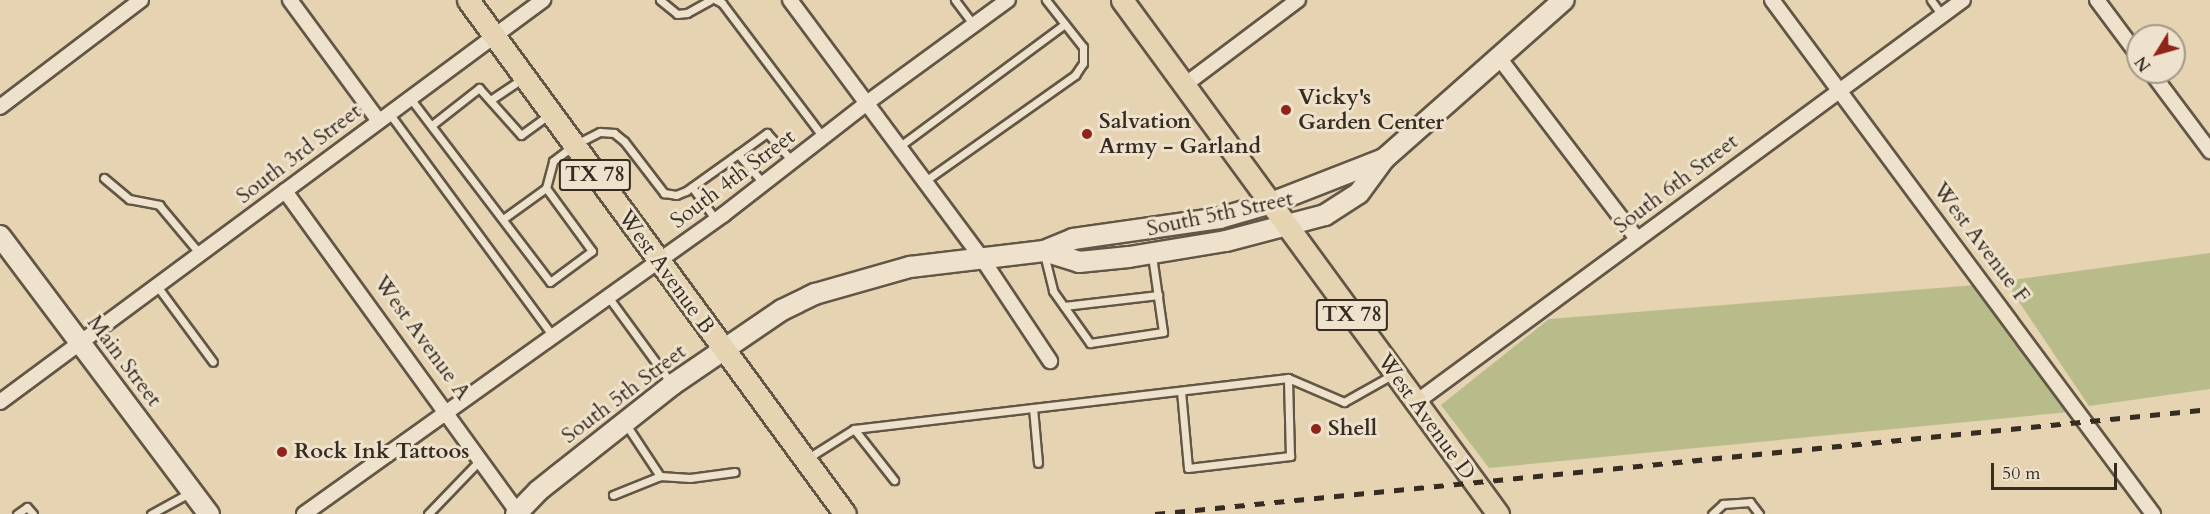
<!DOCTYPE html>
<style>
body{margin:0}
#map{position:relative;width:2210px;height:514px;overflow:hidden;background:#e5d3b1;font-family:Cardo,serif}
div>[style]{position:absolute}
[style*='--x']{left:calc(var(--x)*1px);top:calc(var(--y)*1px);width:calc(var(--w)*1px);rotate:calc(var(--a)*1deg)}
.green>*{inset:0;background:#b7bc8a}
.roads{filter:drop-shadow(2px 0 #625646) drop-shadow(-2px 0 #625646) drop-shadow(0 2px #625646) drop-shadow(0 -2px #625646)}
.lane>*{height:7px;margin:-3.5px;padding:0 3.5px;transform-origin:3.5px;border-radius:3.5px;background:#eee2cc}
.street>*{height:14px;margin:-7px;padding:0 7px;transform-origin:7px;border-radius:7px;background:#eee2cc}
.secondary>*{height:20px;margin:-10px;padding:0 10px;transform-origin:10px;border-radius:10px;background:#eee2cc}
.primary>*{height:21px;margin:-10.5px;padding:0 10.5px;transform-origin:10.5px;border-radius:10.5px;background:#e5d3b1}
.rail>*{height:4.5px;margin-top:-2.25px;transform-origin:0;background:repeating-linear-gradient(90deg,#362c22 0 10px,transparent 0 20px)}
.dots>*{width:16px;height:16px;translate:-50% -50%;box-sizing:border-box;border:3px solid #eee2cc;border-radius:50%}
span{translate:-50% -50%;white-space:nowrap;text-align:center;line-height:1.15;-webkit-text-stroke:6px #eee2cc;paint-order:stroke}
.shield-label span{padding:2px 4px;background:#eee2cc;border:2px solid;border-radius:4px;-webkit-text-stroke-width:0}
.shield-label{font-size:21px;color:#362c22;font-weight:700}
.poi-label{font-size:22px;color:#362c22;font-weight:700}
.left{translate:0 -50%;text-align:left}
.street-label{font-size:22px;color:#362c22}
.north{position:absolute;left:2126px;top:24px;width:60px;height:60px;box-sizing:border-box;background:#eee2cc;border:2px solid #a49988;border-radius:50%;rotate:233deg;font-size:16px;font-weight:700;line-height:24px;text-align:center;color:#362c22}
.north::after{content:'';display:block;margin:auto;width:21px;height:27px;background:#8f2418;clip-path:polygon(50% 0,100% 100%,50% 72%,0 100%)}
.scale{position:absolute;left:1991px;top:463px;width:126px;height:27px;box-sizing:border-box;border:3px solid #362c22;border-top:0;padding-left:8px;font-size:18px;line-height:21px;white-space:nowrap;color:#362c22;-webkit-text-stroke:4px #eee2cc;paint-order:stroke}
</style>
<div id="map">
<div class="green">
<div style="clip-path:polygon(2210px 253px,2210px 389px,2089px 406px,2005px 281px)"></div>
<div style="clip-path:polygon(1976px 285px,2069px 412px,1489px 468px,1441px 405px,1549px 319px)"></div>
</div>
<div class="roads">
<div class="lane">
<div style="--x:660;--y:0;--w:22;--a:39"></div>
<div style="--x:677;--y:14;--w:10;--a:-6"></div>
<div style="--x:687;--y:13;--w:26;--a:-29"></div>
<div style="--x:716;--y:0;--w:7;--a:27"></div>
<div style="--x:722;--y:3;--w:168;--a:53"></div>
<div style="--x:955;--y:0;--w:31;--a:53"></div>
<div style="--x:1931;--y:0;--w:19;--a:54"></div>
<div style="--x:410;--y:98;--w:231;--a:52.7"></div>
<div style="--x:550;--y:282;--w:52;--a:-36.4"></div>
<div style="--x:592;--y:251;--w:78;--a:-126.1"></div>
<div style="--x:546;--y:188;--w:28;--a:-75"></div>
<div style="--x:553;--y:161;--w:26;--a:-37"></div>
<div style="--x:574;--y:145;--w:29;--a:-27"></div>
<div style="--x:600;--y:132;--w:14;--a:4"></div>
<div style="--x:614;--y:133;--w:13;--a:39"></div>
<div style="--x:624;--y:141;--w:66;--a:52.4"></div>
<div style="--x:664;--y:193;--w:12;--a:9"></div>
<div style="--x:676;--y:195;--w:11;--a:-22"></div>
<div style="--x:686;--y:191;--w:64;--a:-35.4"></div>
<div style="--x:738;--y:154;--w:38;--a:49"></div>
<div style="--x:492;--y:99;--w:37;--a:-34"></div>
<div style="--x:389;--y:113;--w:277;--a:53.7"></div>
<div style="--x:432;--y:125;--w:60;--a:-38.2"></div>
<div style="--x:479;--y:88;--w:63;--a:48.2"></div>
<div style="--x:521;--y:135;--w:34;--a:-36"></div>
<div style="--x:900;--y:146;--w:205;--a:-36.5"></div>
<div style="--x:738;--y:154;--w:36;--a:-36"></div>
<div style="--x:767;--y:133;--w:38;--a:48"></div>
<div style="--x:104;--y:178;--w:33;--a:40"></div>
<div style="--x:129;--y:199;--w:31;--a:11"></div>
<div style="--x:159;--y:205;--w:64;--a:50.1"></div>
<div style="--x:925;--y:181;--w:184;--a:-35.2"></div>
<div style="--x:1075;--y:75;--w:14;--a:-56"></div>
<div style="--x:1083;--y:63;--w:16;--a:-90"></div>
<div style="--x:1083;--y:47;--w:60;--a:-128.2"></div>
<div style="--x:692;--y:187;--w:41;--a:54"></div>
<div style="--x:503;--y:219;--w:53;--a:-35.8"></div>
<div style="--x:1044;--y:254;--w:38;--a:76"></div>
<div style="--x:1053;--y:291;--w:64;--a:54.6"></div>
<div style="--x:1090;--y:343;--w:74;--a:-8.6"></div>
<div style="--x:1163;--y:332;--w:77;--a:-98.2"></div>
<div style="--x:157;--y:286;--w:94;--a:53.6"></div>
<div style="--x:609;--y:298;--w:105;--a:53.9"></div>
<div style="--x:1064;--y:306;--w:95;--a:-6.7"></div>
<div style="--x:1181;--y:391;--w:77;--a:84.8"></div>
<div style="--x:1188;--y:468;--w:103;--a:-6.7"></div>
<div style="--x:1290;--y:456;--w:78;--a:-91.5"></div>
<div style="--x:1033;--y:408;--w:55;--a:84.8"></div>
<div style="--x:625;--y:423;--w:64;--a:56.6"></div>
<div style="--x:660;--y:476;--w:30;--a:4"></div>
<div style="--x:690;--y:478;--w:45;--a:-7.6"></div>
<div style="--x:854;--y:429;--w:65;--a:51.9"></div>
<div style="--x:808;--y:458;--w:54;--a:-32.2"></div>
<div style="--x:854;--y:429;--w:437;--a:-6.7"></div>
<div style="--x:1288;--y:378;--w:61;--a:23.2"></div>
<div style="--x:1344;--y:402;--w:55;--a:-29.4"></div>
<div style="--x:613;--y:495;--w:51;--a:-22"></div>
<div style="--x:17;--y:514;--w:12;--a:-35"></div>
<div style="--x:27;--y:507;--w:9;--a:49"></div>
<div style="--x:151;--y:514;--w:46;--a:-28.8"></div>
<div style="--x:428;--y:514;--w:75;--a:-46.1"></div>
<div style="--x:1712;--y:514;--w:15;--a:-42"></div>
<div style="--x:1723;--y:504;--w:27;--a:-4"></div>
<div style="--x:1750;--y:502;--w:15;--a:53"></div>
</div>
<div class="street">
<div style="--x:290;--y:0;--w:150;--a:53.7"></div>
<div style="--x:790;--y:0;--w:320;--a:53.4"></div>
<div style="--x:981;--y:257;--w:125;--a:56.4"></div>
<div style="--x:1772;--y:0;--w:640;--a:53.45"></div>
<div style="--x:2097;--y:0;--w:69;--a:53.3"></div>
<div style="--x:1500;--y:59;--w:226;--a:52.7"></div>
<div style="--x:2151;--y:72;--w:99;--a:53.2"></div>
<div style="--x:1186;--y:84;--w:140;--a:-36.9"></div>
<div style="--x:0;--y:107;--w:177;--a:-37.2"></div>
<div style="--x:285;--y:191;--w:395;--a:54.1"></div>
<div style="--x:0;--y:402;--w:676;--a:-36.51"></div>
<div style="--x:1415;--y:403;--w:680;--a:-36.33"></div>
<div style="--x:304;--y:514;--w:515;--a:-35.51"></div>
<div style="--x:723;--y:215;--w:184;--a:-37.9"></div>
<div style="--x:868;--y:102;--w:173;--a:-36.1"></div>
</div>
<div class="secondary">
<div style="--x:0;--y:236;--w:348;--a:53.1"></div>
<div style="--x:1044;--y:251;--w:37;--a:17"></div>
<div style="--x:1079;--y:262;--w:50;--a:-5.7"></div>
<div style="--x:1129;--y:257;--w:98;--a:-9.4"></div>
<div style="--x:1226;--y:241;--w:102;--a:-14.7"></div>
<div style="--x:1325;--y:215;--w:40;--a:-32.9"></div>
<div style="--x:1359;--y:193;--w:42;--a:-53.7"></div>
<div style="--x:1384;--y:159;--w:240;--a:-41.5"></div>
<div style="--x:516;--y:514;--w:32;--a:-46"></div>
<div style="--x:538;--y:491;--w:171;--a:-38.3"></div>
<div style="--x:672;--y:385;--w:133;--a:-34.3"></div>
<div style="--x:782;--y:310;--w:37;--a:-26"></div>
<div style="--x:815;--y:294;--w:99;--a:-15.9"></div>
<div style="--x:910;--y:267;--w:135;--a:-6.8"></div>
<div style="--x:1044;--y:251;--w:31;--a:-22"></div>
<div style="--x:1073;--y:239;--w:148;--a:-8.1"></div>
<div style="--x:1220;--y:218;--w:53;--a:-16.4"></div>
<div style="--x:1271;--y:203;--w:121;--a:-21.3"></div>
</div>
<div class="primary">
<div style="--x:468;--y:0;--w:637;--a:53.74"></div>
<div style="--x:1122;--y:0;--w:637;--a:53.81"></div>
</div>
</div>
<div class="rail">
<div style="--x:1155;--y:514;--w:1060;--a:-5.68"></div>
</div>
<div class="dots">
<div style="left:1286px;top:110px;background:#8f2418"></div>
<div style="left:1087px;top:134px;background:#8f2418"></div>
<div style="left:1316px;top:429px;background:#8f2418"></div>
<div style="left:282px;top:452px;background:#8f2418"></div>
</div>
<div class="shield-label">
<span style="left:595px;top:175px">TX 78</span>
<span style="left:1352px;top:315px">TX 78</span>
</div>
<div class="poi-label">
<span class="left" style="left:1298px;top:110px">Vicky's<br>Garden Center</span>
<span class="left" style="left:1099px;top:134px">Salvation<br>Army - Garland</span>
<span class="left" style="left:1328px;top:429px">Shell</span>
<span class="left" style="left:294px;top:452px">Rock Ink Tattoos</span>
</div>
<div class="street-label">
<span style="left:299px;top:154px;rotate:-37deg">South 3rd Street</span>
<span style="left:733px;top:179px;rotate:-37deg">South 4th Street</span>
<span style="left:1676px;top:184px;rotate:-37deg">South 6th Street</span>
<span style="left:1220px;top:214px;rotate:-12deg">South 5th Street</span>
<span style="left:1981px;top:243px;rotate:53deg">West Avenue F</span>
<span style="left:666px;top:272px;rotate:54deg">West Avenue B</span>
<span style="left:422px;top:338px;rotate:54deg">West Avenue A</span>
<span style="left:124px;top:361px;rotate:53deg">Main Street</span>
<span style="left:624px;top:394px;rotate:-37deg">South 5th Street</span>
<span style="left:1426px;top:417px;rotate:54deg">West Avenue D</span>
</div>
<div class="north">N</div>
<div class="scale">50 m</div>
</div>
